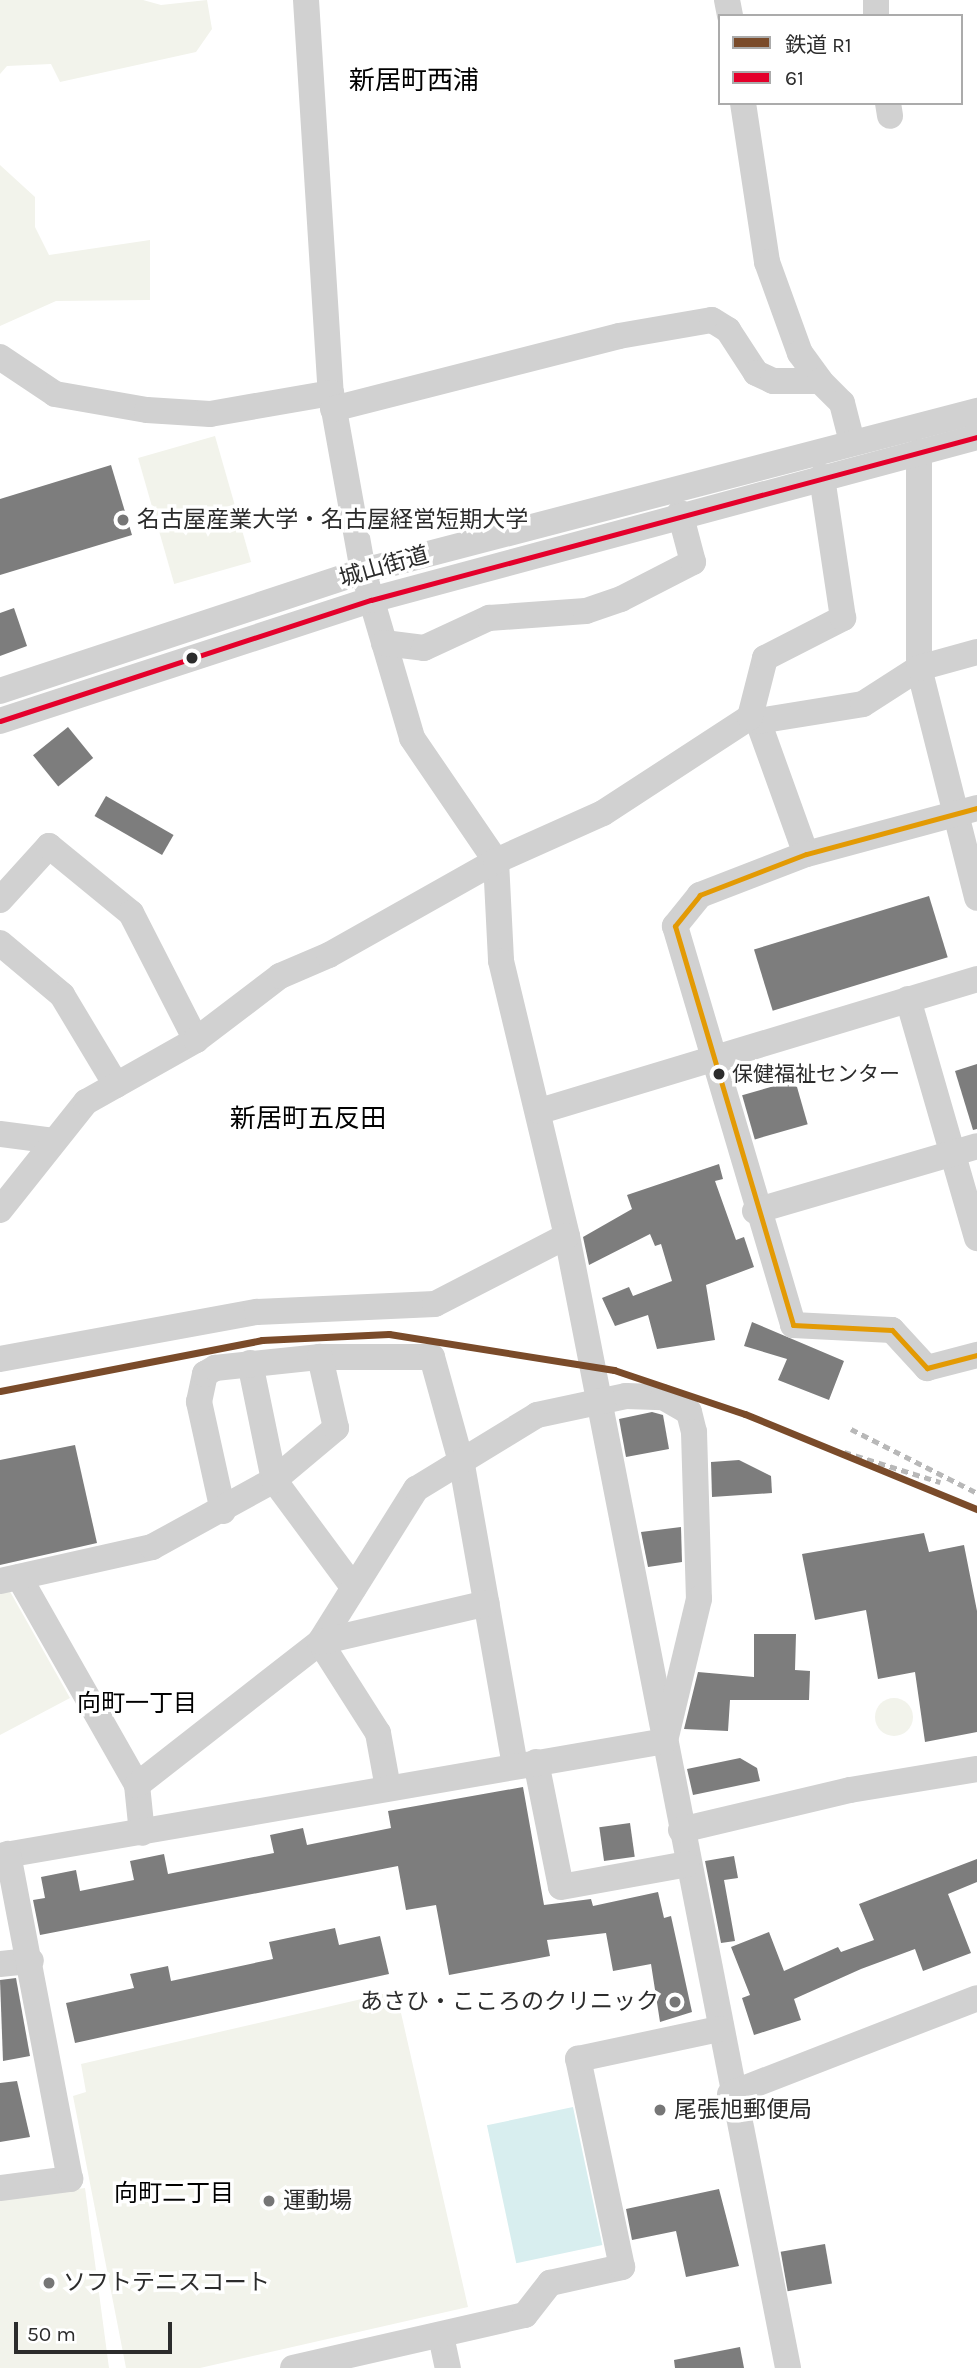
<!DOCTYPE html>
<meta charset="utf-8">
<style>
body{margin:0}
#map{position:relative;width:977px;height:2368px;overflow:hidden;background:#fff;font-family:Karla,"Noto Sans JP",sans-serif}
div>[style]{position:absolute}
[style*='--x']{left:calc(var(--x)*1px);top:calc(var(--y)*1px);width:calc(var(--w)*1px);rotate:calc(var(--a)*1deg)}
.green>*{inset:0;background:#f2f3eb;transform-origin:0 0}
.round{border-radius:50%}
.water>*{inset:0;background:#d8eeef;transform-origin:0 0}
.building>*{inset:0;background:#7d7d7d;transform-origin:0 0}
.minor>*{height:26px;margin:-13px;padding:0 13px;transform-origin:13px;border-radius:13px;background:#d1d1d1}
.rail>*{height:5px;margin-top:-2.5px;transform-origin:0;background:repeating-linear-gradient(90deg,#b8b8b8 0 7px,transparent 0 12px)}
.bus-1>*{height:5px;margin:-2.5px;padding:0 2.5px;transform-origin:2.5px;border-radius:2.5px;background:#e4002b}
.bus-2>*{height:5px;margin:-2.5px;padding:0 2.5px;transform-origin:2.5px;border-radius:2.5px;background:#e39a04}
.rail-1>*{height:7px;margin:-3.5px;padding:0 3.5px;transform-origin:3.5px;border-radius:3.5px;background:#7a4b2a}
.dots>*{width:19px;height:19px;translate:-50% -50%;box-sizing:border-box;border:4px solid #fff;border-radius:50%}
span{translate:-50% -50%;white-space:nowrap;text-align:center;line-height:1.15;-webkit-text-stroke:7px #fff;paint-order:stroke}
.bus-label{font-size:21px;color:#2c2c2c}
.left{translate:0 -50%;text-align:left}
.poi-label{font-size:23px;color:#2c2c2c}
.right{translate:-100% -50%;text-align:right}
.street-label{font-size:23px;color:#2c2c2c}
.neighbourhood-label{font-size:24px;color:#000}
.quarter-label{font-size:26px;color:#000}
.legend{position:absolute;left:718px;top:14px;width:245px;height:91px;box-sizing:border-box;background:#fff;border:2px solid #ababab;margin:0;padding:9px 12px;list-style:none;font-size:21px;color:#2c2c2c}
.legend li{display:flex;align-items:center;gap:14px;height:35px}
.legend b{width:35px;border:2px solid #ababab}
.scale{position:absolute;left:14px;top:2322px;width:158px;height:32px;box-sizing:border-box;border:4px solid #2c2c2c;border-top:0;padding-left:9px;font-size:21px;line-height:24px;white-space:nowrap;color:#2c2c2c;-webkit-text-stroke:5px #fff;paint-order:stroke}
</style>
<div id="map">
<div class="green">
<div style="clip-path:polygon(0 0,143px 0,161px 5px,207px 0,212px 29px,196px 52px,60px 82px,51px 64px,7px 66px,0 74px)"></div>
<div style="clip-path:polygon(0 165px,35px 197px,35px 227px,49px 255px,150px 240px,150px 300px,56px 301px,0 326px)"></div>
<div style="left:215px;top:436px;width:131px;height:80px;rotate:74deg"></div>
<div style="clip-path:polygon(8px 1588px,70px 1698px,0 1735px,0 1589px)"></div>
<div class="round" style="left:875px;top:1698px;width:38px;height:38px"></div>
<div style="clip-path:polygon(396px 1991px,468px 2307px,200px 2368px,126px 2368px,73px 2096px,86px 2092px,81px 2064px)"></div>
<div style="clip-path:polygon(85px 2188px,109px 2368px,0 2368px,0 2199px)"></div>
</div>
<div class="water">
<div style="left:573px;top:2107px;width:141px;height:88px;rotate:78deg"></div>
</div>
<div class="building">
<div style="clip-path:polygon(111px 465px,132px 535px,0 575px,0 499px)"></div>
<div style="clip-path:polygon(14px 608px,27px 646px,0 656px,0 613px)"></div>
<div style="left:68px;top:727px;width:40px;height:45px;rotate:51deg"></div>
<div style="left:106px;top:796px;width:78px;height:23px;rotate:30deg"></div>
<div style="left:929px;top:896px;width:64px;height:183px;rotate:73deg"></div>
<div style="clip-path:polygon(977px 1064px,977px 1129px,973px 1130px,955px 1071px)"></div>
<div style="left:795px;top:1080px;width:46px;height:55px;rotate:74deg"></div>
<div style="clip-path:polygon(719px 1164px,723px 1179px,715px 1181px,736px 1240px,744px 1237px,754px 1267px,706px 1285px,715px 1340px,657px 1349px,648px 1315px,615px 1326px,602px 1298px,629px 1287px,633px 1296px,672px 1281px,661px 1244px,655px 1246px,650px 1234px,589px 1265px,583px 1237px,632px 1209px,627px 1195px)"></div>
<div style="clip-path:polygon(752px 1322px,844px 1361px,829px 1400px,778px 1380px,787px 1359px,744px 1346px)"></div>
<div style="clip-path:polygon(652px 1412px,663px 1415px,669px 1449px,626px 1457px,619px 1419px)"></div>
<div style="clip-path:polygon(75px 1445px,97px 1543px,0 1565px,0 1460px)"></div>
<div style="clip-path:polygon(739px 1460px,771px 1476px,772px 1493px,712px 1497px,711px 1462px)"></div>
<div style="clip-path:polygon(681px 1527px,682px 1562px,648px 1567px,641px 1532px)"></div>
<div style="clip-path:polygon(924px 1533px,929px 1552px,964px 1545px,977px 1611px,977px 1732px,925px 1742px,915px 1672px,878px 1679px,866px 1610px,815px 1620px,802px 1554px)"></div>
<div style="clip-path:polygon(754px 1634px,796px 1634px,795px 1670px,810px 1671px,809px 1700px,730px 1700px,728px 1731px,684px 1729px,698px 1672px,754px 1677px)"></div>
<div style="clip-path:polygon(740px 1758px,757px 1768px,760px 1781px,693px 1795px,687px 1769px)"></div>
<div style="clip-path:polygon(523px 1787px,544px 1905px,591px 1899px,593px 1906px,658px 1892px,664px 1918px,671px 1916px,692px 2012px,660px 2022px,651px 1964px,613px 1971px,606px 1933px,547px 1940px,550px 1956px,449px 1975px,436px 1905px,406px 1910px,398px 1866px,40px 1935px,33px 1900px,45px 1898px,41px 1877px,76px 1870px,80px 1891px,134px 1880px,130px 1861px,164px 1854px,168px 1874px,274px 1853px,270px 1835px,303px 1828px,307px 1845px,391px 1828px,388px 1811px)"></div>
<div style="left:630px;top:1823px;width:34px;height:31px;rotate:82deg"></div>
<div style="clip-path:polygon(734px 1856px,738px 1878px,724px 1880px,735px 1941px,721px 1943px,705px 1861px)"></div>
<div style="clip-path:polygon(977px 1859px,977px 1882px,948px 1894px,971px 1953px,923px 1971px,915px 1949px,861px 1969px,794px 1999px,801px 2020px,754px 2035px,742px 1998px,750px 1995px,731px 1947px,769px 1932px,784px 1971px,838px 1947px,841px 1952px,874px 1940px,859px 1904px)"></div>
<div style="clip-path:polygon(335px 1928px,339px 1945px,380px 1936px,389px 1974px,75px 2043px,66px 2003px,134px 1988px,130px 1974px,168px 1966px,171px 1981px,273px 1959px,269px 1942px)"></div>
<div style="clip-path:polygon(16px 1978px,30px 2056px,3px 2061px,0 1980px)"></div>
<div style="clip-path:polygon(17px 2081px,30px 2137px,0 2142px,0 2083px)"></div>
<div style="clip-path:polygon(719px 2189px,739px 2266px,686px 2277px,676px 2231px,632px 2240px,626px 2209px)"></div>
<div style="left:825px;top:2244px;width:40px;height:45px;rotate:80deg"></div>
<div style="clip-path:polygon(740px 2347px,744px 2368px,675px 2368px,674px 2360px)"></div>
</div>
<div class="minor">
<div style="--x:306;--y:0;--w:394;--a:86.4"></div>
<div style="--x:331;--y:393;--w:181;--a:79.8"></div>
<div style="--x:363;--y:571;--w:174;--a:73.6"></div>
<div style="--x:412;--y:738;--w:149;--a:55.7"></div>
<div style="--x:496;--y:861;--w:100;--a:87.1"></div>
<div style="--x:501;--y:961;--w:283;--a:76.5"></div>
<div style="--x:567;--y:1236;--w:1153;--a:78.95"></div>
<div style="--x:727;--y:0;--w:16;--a:79"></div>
<div style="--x:876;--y:0;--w:16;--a:90"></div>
<div style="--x:743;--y:103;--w:161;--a:81.4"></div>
<div style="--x:767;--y:262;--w:97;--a:70.1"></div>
<div style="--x:800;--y:353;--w:34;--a:54"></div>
<div style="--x:888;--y:103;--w:13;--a:81"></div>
<div style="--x:0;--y:357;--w:66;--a:33.9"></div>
<div style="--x:55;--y:394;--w:93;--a:9.9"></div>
<div style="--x:147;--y:410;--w:63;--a:3.6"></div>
<div style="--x:210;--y:414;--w:123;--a:-9.8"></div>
<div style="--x:333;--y:409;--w:295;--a:-14.3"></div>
<div style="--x:619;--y:336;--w:94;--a:-9.8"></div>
<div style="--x:712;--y:320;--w:19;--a:32"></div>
<div style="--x:728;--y:330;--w:51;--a:56.9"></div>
<div style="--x:756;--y:373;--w:19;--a:25"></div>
<div style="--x:773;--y:381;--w:47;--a:0"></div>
<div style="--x:820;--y:381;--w:31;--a:45"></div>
<div style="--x:842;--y:403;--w:40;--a:75.6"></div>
<div style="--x:919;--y:452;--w:216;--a:90"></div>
<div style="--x:919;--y:668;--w:237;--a:75.8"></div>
<div style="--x:384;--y:643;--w:40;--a:7.1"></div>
<div style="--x:424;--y:648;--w:72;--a:-24.8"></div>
<div style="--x:489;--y:618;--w:97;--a:-4.1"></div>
<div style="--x:586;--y:611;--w:37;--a:-19"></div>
<div style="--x:621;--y:599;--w:81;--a:-27.2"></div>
<div style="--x:693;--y:562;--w:51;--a:-104.9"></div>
<div style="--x:0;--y:691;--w:382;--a:-18.3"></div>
<div style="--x:363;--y:571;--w:635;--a:-14.61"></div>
<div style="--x:750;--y:717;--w:9;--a:27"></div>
<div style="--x:758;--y:721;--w:141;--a:70.2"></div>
<div style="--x:0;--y:721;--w:390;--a:-18.1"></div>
<div style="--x:371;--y:600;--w:628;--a:-15.05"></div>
<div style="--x:758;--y:721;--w:106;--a:-9.2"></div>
<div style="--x:863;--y:704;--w:67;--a:-32.7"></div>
<div style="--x:919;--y:668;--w:60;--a:-15.4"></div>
<div style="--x:977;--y:808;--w:177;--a:164.9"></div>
<div style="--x:806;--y:854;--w:114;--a:158.9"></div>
<div style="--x:700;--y:895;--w:40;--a:129"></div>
<div style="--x:675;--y:926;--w:416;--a:73.5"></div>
<div style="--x:793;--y:1325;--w:99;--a:2.9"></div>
<div style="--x:892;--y:1330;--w:52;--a:47.4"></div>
<div style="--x:927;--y:1368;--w:52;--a:-14.6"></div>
<div style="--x:0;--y:900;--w:73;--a:-47.8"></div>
<div style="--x:49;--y:846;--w:106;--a:39.3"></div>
<div style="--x:131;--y:913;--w:143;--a:62.9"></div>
<div style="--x:0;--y:943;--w:81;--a:40"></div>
<div style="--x:62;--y:995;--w:105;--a:59"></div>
<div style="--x:908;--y:999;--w:249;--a:73.9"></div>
<div style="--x:540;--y:1111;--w:457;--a:-16.8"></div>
<div style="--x:0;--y:1134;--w:54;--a:7.4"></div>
<div style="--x:0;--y:1210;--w:138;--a:-51.5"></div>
<div style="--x:86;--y:1102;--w:126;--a:-29.4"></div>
<div style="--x:196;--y:1040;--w:106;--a:-37.3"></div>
<div style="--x:280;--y:976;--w:53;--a:-23.2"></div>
<div style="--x:329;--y:955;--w:192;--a:-29.4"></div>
<div style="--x:496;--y:861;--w:117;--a:-24.2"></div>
<div style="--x:603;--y:813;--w:176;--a:-33.1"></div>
<div style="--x:750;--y:717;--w:61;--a:-75.7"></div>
<div style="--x:765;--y:658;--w:88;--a:-27.1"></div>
<div style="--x:843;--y:618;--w:143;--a:-98.5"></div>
<div style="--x:755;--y:1211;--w:231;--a:-16.3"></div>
<div style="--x:0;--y:1359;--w:261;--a:-10.4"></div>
<div style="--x:257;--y:1312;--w:178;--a:-2.6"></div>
<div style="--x:435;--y:1304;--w:148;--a:-27.3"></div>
<div style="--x:250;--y:1363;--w:119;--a:78.4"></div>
<div style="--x:274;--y:1480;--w:134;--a:53.5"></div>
<div style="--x:223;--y:1511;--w:112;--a:-102.4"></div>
<div style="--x:199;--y:1402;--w:29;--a:-78"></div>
<div style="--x:205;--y:1374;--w:12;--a:-31"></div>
<div style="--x:215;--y:1368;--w:106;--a:-6"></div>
<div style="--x:320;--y:1357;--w:112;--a:0"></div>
<div style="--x:432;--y:1357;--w:112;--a:74.5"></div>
<div style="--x:462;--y:1465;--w:305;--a:80"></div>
<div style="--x:19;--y:1577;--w:239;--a:60.4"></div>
<div style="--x:137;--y:1785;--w:48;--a:84.1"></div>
<div style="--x:0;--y:1581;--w:156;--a:-12.6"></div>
<div style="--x:152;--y:1547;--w:139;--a:-28.8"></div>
<div style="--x:274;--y:1480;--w:81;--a:-40"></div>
<div style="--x:336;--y:1428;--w:73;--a:-102.7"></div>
<div style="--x:536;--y:1762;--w:127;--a:78.7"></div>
<div style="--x:561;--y:1887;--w:128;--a:-10.3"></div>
<div style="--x:137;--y:1785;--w:232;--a:-38"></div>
<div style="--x:320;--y:1642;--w:181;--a:-57.9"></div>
<div style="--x:416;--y:1489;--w:142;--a:-31.4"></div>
<div style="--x:537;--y:1415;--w:91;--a:-12.1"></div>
<div style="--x:626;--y:1396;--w:37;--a:2"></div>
<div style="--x:663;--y:1397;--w:30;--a:30"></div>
<div style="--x:689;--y:1412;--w:21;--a:76"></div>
<div style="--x:694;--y:1432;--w:167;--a:88.3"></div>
<div style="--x:699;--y:1599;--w:141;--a:103.5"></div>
<div style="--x:388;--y:1788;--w:56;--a:-100.3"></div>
<div style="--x:378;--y:1733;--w:108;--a:-122.5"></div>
<div style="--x:320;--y:1642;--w:171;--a:-13.1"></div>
<div style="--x:681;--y:1830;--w:174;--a:-13.3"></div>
<div style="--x:850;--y:1790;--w:129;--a:-9.4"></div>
<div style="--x:0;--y:1856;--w:675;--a:-9.81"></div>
<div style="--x:0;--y:1964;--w:31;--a:-6"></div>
<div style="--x:730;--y:2094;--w:265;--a:-21.2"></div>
<div style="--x:0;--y:2188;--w:71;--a:-7.3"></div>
<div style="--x:70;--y:2179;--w:331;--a:-100.8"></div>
<div style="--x:441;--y:2336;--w:33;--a:78"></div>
<div style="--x:293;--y:2368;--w:238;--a:-12.9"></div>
<div style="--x:525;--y:2315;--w:41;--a:-52"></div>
<div style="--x:550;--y:2283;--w:74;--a:-12.5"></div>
<div style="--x:622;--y:2267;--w:213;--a:-101.9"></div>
<div style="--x:578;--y:2059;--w:144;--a:-12"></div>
</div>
<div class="rail">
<div style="--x:851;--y:1429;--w:141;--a:26.9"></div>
<div style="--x:844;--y:1452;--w:101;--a:17.4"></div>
</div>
<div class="bus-1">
<div style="--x:0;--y:721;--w:390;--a:-18.1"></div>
<div style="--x:371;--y:600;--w:628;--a:-15.05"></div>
</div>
<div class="bus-2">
<div style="--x:977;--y:808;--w:177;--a:164.9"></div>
<div style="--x:806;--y:854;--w:114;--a:158.9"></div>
<div style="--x:700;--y:895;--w:40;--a:129"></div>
<div style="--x:675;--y:926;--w:416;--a:73.5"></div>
<div style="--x:793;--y:1325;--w:99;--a:2.9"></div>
<div style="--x:892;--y:1330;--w:52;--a:47.4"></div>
<div style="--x:927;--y:1368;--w:52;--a:-14.6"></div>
</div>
<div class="rail-1">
<div style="--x:0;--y:1391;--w:267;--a:-11"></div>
<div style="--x:262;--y:1340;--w:127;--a:-2.7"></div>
<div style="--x:389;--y:1334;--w:228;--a:9.1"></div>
<div style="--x:614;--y:1370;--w:138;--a:18.6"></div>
<div style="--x:745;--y:1414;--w:251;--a:22.3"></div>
</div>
<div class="dots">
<div style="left:123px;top:520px;background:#767676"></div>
<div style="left:192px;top:658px;background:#2c2c2c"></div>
<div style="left:719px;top:1074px;background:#2c2c2c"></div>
<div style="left:675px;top:2002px;background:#767676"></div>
<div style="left:660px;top:2110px;background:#767676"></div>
<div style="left:269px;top:2201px;background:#767676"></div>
<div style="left:49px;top:2283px;background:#767676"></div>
</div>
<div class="bus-label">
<span class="left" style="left:732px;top:1074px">保健福祉センター</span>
</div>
<div class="poi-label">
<span class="left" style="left:137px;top:520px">名古屋産業大学・名古屋経営短期大学</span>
<span class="right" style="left:659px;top:2002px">あさひ・こころのクリニック</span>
<span class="left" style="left:674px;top:2110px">尾張旭郵便局</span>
<span class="left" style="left:283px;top:2201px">運動場</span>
<span class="left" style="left:63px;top:2283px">ソフトテニスコート</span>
</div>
<div class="street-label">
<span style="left:384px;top:567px;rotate:-16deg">城山街道</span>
</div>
<div class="neighbourhood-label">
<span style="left:137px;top:1704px">向町一丁目</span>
<span style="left:174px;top:2194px">向町二丁目</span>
</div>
<div class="quarter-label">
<span style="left:414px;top:81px">新居町西浦</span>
<span style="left:308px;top:1119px">新居町五反田</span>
</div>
<ul class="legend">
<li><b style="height:9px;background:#7a4b2a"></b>鉄道 R1</li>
<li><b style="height:9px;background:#e4002b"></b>61</li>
</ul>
<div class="scale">50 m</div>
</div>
